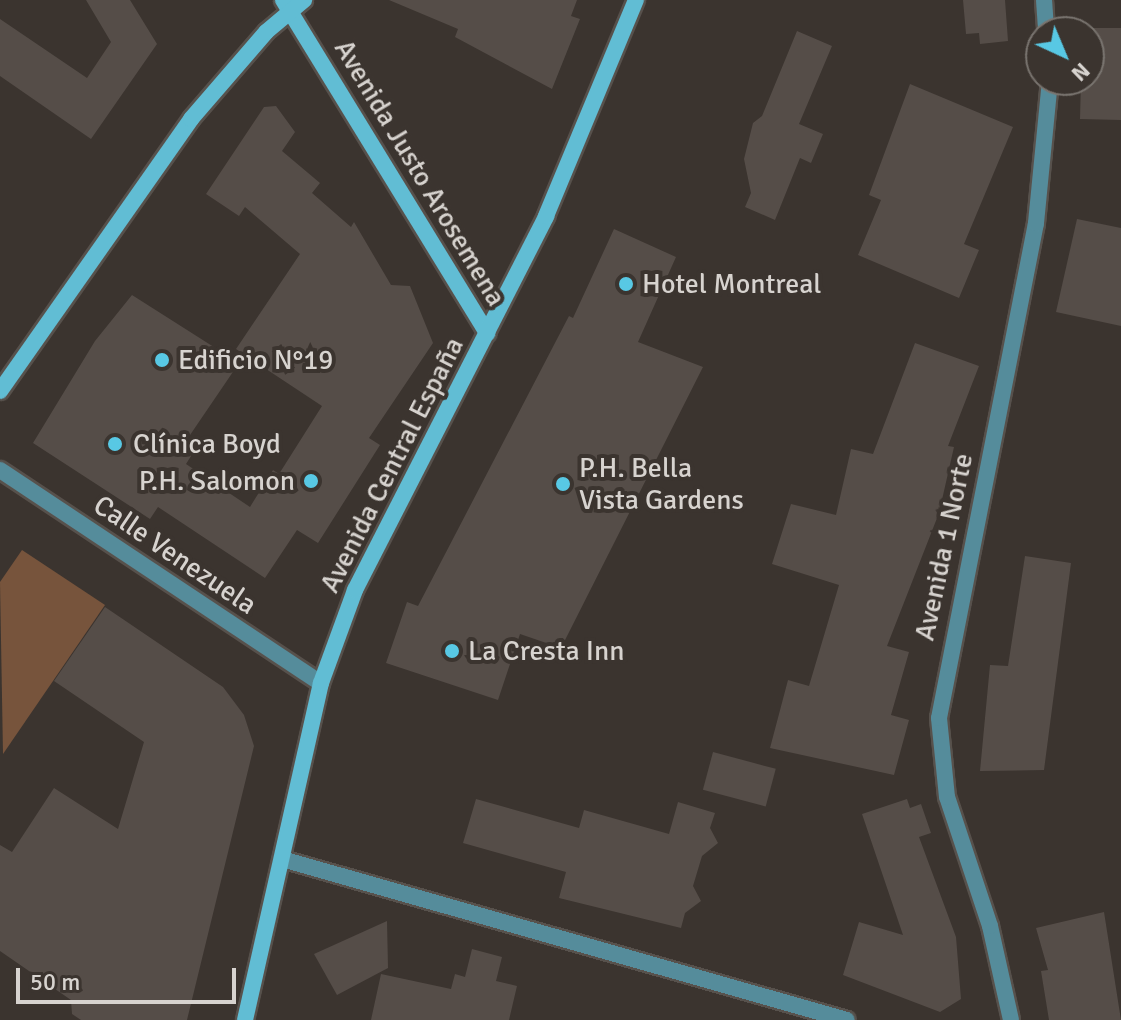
<!DOCTYPE html>
<meta charset="utf-8">
<style>
body{margin:0}
#map{position:relative;width:1121px;height:1020px;overflow:hidden;background:#3b342f;font-family:Signika,sans-serif}
div>[style]{position:absolute}
[style*='--x']{left:calc(var(--x)*1px);top:calc(var(--y)*1px);width:calc(var(--w)*1px);rotate:calc(var(--a)*1deg)}
.green>*{inset:0;background:#77543c}
.building>*{inset:0;background:#554d48;transform-origin:0 0}
.roads{filter:drop-shadow(2px 0 #57514c) drop-shadow(-2px 0 #57514c) drop-shadow(0 2px #57514c) drop-shadow(0 -2px #57514c)}
.street>*{height:16px;margin:-8px;padding:0 8px;transform-origin:8px;border-radius:8px;background:#558c9b}
.secondary>*{height:16px;margin:-8px;padding:0 8px;transform-origin:8px;border-radius:8px;background:#61bdd4}
.dots>*{width:22px;height:22px;translate:-50% -50%;box-sizing:border-box;border:4px solid #3b342f;border-radius:50%}
span{translate:-50% -50%;white-space:nowrap;text-align:center;line-height:1.15;-webkit-text-stroke:8px #3b342f;paint-order:stroke}
.street-label{font-size:28px;color:#d7d3cf}
.poi-label{font-size:28px;color:#d7d3cf}
.left{translate:0 -50%;text-align:left}
.right{translate:-100% -50%;text-align:right}
.north{position:absolute;left:1025px;top:16px;width:80px;height:80px;box-sizing:border-box;background:#3b342f;border:2px solid #79746f;border-radius:50%;rotate:136deg;font-size:22px;font-weight:700;line-height:32px;text-align:center;color:#d7d3cf}
.north::after{content:'';display:block;margin:auto;width:28px;height:36px;background:#58c8e4;clip-path:polygon(50% 0,100% 100%,50% 72%,0 100%)}
.scale{position:absolute;left:16px;top:968px;width:220px;height:36px;box-sizing:border-box;border:4px solid #d7d3cf;border-top:0;padding-left:10px;font-size:24px;line-height:28px;white-space:nowrap;color:#d7d3cf;-webkit-text-stroke:6px #3b342f;paint-order:stroke}
</style>
<div id="map">
<div class="green">
<div style="clip-path:polygon(22px 550px,105px 605px,3px 754px,0 582px)"></div>
</div>
<div class="building">
<div style="clip-path:polygon(86px 0,130px 0,157px 44px,91px 139px,0 76px,0 19px,87px 78px,111px 42px)"></div>
<div style="clip-path:polygon(389px 0,577px 0,571px 16px,580px 19px,552px 89px,455px 37px,458px 29px)"></div>
<div style="clip-path:polygon(963px 0,1005px 0,1008px 41px,980px 44px,979px 33px,966px 34px)"></div>
<div style="clip-path:polygon(1089px 28px,1121px 28px,1121px 120px,1080px 119px,1081px 80px,1089px 80px)"></div>
<div style="clip-path:polygon(797px 31px,832px 46px,799px 124px,823px 134px,811px 163px,800px 158px,775px 220px,745px 207px,751px 193px,744px 159px,753px 123px,762px 116px)"></div>
<div style="clip-path:polygon(910px 84px,1013px 127px,964px 244px,979px 250px,959px 298px,858px 255px,881px 200px,869px 195px)"></div>
<div style="clip-path:polygon(276px 106px,295px 132px,282px 151px,320px 183px,312px 193px,351px 227px,354px 222px,391px 285px,410px 286px,433px 343px,369px 438px,380px 445px,318px 543px,297px 530px,265px 578px,158px 507px,150px 519px,33px 443px,95px 341px,132px 295px,239px 363px,188px 438px,198px 445px,186px 464px,250px 507px,273px 470px,279px 474px,322px 406px,236px 349px,300px 254px,245px 207px,239px 216px,206px 194px,264px 107px)"></div>
<div style="clip-path:polygon(1077px 219px,1121px 228px,1121px 326px,1056px 312px)"></div>
<div style="clip-path:polygon(614px 229px,676px 257px,638px 342px,703px 367px,561px 648px,520px 634px,498px 700px,386px 663px,407px 602px,418px 606px,569px 316px,573px 318px)"></div>
<div style="clip-path:polygon(915px 343px,979px 366px,948px 446px,954px 447px,939px 513px,887px 646px,909px 652px,891px 715px,909px 720px,894px 775px,770px 748px,788px 680px,809px 686px,839px 585px,772px 564px,791px 504px,836px 515px,851px 449px,873px 454px)"></div>
<div style="clip-path:polygon(1025px 556px,1071px 563px,1044px 770px,980px 771px,990px 665px,1008px 666px)"></div>
<div style="clip-path:polygon(105px 607px,223px 687px,244px 715px,254px 746px,187px 1020px,81px 1020px,72px 1014px,71px 1000px,0 951px,0 845px,12px 852px,54px 788px,118px 829px,144px 742px,54px 681px)"></div>
<div style="left:713px;top:752px;width:65px;height:39px;rotate:15deg"></div>
<div style="clip-path:polygon(476px 799px,579px 828px,584px 810px,669px 834px,678px 802px,715px 813px,710px 828px,718px 843px,702px 856px,693px 886px,701px 901px,685px 913px,681px 928px,559px 898px,566px 872px,463px 843px)"></div>
<div style="clip-path:polygon(907px 799px,910px 808px,921px 804px,931px 833px,919px 837px,956px 937px,961px 999px,940px 1012px,843px 975px,859px 922px,903px 935px,862px 814px)"></div>
<div style="clip-path:polygon(1104px 912px,1121px 1020px,1049px 1020px,1041px 971px,1048px 970px,1036px 928px)"></div>
<div style="clip-path:polygon(387px 921px,388px 968px,337px 995px,314px 954px)"></div>
<div style="clip-path:polygon(472px 949px,502px 957px,496px 981px,517px 986px,509px 1020px,371px 1020px,381px 974px,451px 989px,455px 974px,465px 977px)"></div>
</div>
<div class="roads">
<div class="street">
<div style="--x:1044;--y:0;--w:32;--a:86"></div>
<div style="--x:0;--y:470;--w:385;--a:33.6"></div>
<div style="--x:282;--y:859;--w:587;--a:15.91"></div>
<div style="--x:1011;--y:1020;--w:96;--a:-102.6"></div>
<div style="--x:990;--y:926;--w:136;--a:-108.4"></div>
<div style="--x:947;--y:797;--w:79;--a:-95.8"></div>
<div style="--x:939;--y:718;--w:504;--a:-78.91"></div>
<div style="--x:1036;--y:223;--w:144;--a:-84.4"></div>
</div>
<div class="secondary">
<div style="--x:283;--y:0;--w:391;--a:58.5"></div>
<div style="--x:0;--y:391;--w:332;--a:-54.9"></div>
<div style="--x:191;--y:119;--w:115;--a:-49.2"></div>
<div style="--x:266;--y:32;--w:50;--a:-40.1"></div>
<div style="--x:245;--y:1020;--w:345;--a:-77.3"></div>
<div style="--x:321;--y:683;--w:99;--a:-69.9"></div>
<div style="--x:355;--y:590;--w:420;--a:-62.9"></div>
<div style="--x:546;--y:216;--w:234;--a:-67.4"></div>
</div>
</div>
<div class="dots">
<div style="left:626px;top:284px;background:#58c8e4"></div>
<div style="left:162px;top:360px;background:#58c8e4"></div>
<div style="left:115px;top:444px;background:#58c8e4"></div>
<div style="left:311px;top:481px;background:#58c8e4"></div>
<div style="left:563px;top:484px;background:#58c8e4"></div>
<div style="left:452px;top:651px;background:#58c8e4"></div>
</div>
<div class="street-label">
<span style="left:420px;top:173px;rotate:59deg">Avenida Justo Arosemena</span>
<span style="left:392px;top:465px;rotate:-63deg">Avenida Central España</span>
<span style="left:944px;top:547px;rotate:-78deg">Avenida 1 Norte</span>
<span style="left:175px;top:555px;rotate:34deg">Calle Venezuela</span>
</div>
<div class="poi-label">
<span class="left" style="left:642px;top:284px">Hotel Montreal</span>
<span class="left" style="left:178px;top:360px">Edificio N°19</span>
<span class="left" style="left:133px;top:444px">Clínica Boyd</span>
<span class="left" style="left:579px;top:484px">P.H. Bella<br>Vista Gardens</span>
<span class="right" style="left:295px;top:481px">P.H. Salomon</span>
<span class="left" style="left:468px;top:651px">La Cresta Inn</span>
</div>
<div class="north">N</div>
<div class="scale">50 m</div>
</div>
